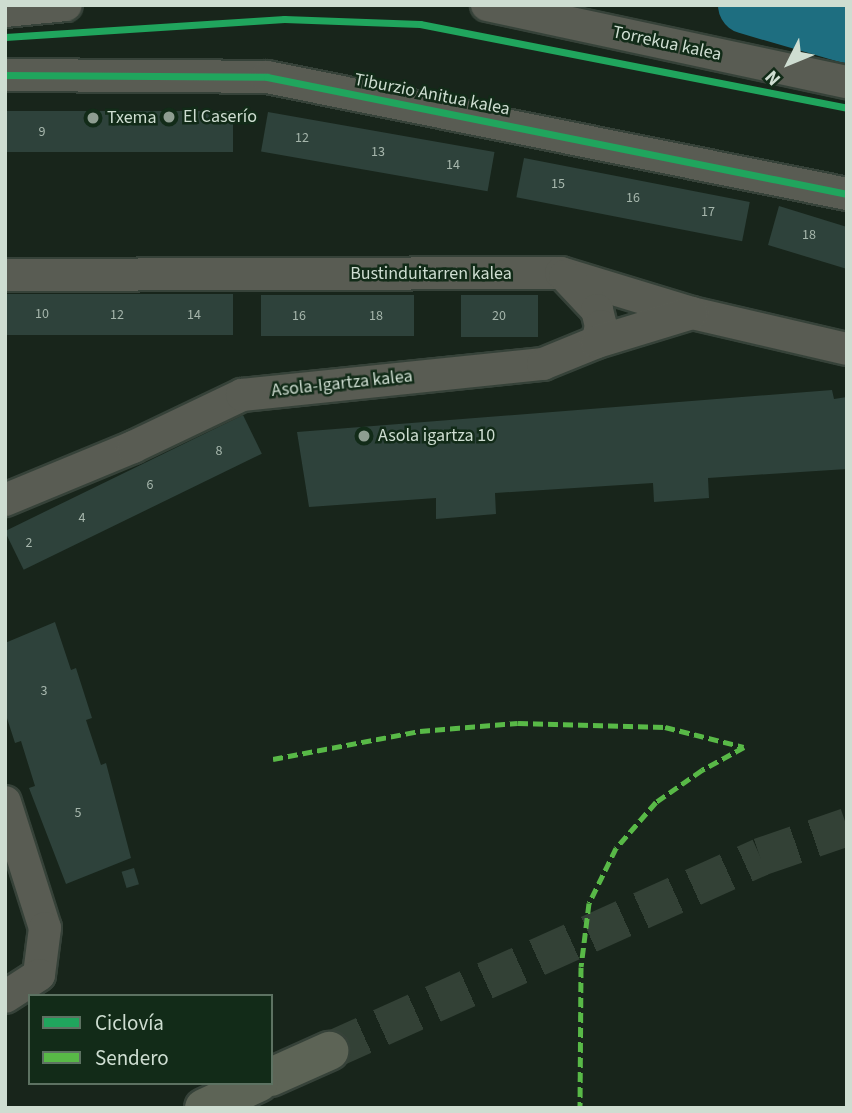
<!DOCTYPE html>
<meta charset="utf-8">
<style>
body{margin:0}
#map{position:relative;width:852px;height:1113px;overflow:hidden;background:#18251b;font-family:"Source Sans 3",sans-serif}
div>[style]{position:absolute}
[style*='--x']{left:calc(var(--x)*1px);top:calc(var(--y)*1px);width:calc(var(--w)*1px);rotate:calc(var(--a)*1deg)}
.river>*{height:58px;margin:-29px;padding:0 29px;transform-origin:29px;border-radius:29px;background:#1e6e80}
.building>*{inset:0;background:#2e423b;transform-origin:0 0}
.highway-tunnel>*{height:38px;margin-top:-19px;transform-origin:0;background:repeating-linear-gradient(90deg,#334136 0 38px,transparent 0 57px)}
.roads{filter:drop-shadow(2px 0 #364239) drop-shadow(-2px 0 #364239) drop-shadow(0 2px #364239) drop-shadow(0 -2px #364239)}
.minor>*{height:32px;margin:-16px;padding:0 16px;transform-origin:16px;border-radius:16px;background:#595c53}
.highway>*{height:38px;margin:-19px;padding:0 19px;transform-origin:19px;border-radius:19px;background:#5d6456}
.quiet>*{height:5px;margin-top:-2.5px;transform-origin:0;background:repeating-linear-gradient(90deg,#58b947 0 10px,transparent 0 15px)}
.cycleway>*{height:7px;margin:-3.5px;padding:0 3.5px;transform-origin:3.5px;border-radius:3.5px;background:#20a55d}
.dots>*{width:19px;height:19px;translate:-50% -50%;box-sizing:border-box;border:4px solid #122b18;border-radius:50%}
span{translate:-50% -50%;white-space:nowrap;text-align:center;line-height:1.15;-webkit-text-stroke:5px #122b18;paint-order:stroke}
.number-label{font-size:14px;color:#a6b6ac}
.number-label span{-webkit-text-stroke-width:0}
.street-label{font-size:18px;color:#ceddd1}
.poi-label{font-size:18px;color:#ceddd1}
.left{translate:0 -50%;text-align:left}
.frame{position:absolute;inset:0;border:7px solid #ceddd1;pointer-events:none}
.legend{position:absolute;left:28px;top:994px;width:245px;height:91px;box-sizing:border-box;background:#122b18;border:2px solid #5d7262;margin:0;padding:9px 12px;list-style:none;font-size:21px;color:#ceddd1}
.legend li{display:flex;align-items:center;gap:14px;height:35px}
.legend b{width:35px;border:2px solid #5d7262}
.north{position:absolute;left:754px;top:28px;width:70px;height:70px;-webkit-text-stroke:5px #122b18;paint-order:stroke;rotate:227deg;font-size:19px;font-weight:700;line-height:28px;text-align:center;color:#ceddd1}
.north::after{content:'';display:block;margin:auto;width:24px;height:32px;background:#ceddd1;clip-path:polygon(50% 0,100% 100%,50% 72%,0 100%)}
</style>
<div id="map">
<div class="river">
<div style="--x:747;--y:5;--w:104;--a:16.2"></div>
</div>
<div class="building">
<div style="left:5px;top:111px;width:228px;height:41px"></div>
<div style="left:268px;top:112px;width:230px;height:40px;rotate:10deg"></div>
<div style="left:524px;top:158px;width:230px;height:40px;rotate:11deg"></div>
<div style="clip-path:polygon(779px 206px,847px 227px,847px 269px,768px 245px)"></div>
<div style="left:5px;top:294px;width:228px;height:41px"></div>
<div style="left:414px;top:295px;width:41px;height:153px;rotate:90deg"></div>
<div style="left:461px;top:295px;width:77px;height:42px"></div>
<div style="clip-path:polygon(832px 390px,834px 399px,847px 397px,847px 469px,708px 478px,709px 498px,654px 502px,653px 483px,495px 493px,496px 514px,436px 519px,436px 498px,309px 507px,297px 432px)"></div>
<div style="left:243px;top:415px;width:43px;height:265px;rotate:64deg"></div>
<div style="clip-path:polygon(55px 622px,71px 670px,76px 668px,92px 718px,86px 720px,101px 765px,106px 763px,131px 858px,66px 884px,29px 788px,35px 786px,21px 741px,15px 743px,5px 712px,5px 643px)"></div>
<div style="left:134px;top:868px;width:17px;height:13px;rotate:73deg"></div>
</div>
<div class="highway-tunnel">
<div style="--x:329;--y:1051;--w:473;--a:-24.2"></div>
<div style="--x:760;--y:857;--w:92;--a:-19"></div>
</div>
<div class="roads">
<div class="minor">
<div style="--x:487;--y:5;--w:368;--a:12.1"></div>
<div style="--x:5;--y:11;--w:61;--a:-5.6"></div>
<div style="--x:5;--y:75;--w:262;--a:0.4"></div>
<div style="--x:267;--y:77;--w:592;--a:11.4"></div>
<div style="--x:5;--y:275;--w:556;--a:-0.21"></div>
<div style="--x:561;--y:273;--w:137;--a:17"></div>
<div style="--x:692;--y:313;--w:159;--a:13.1"></div>
<div style="--x:565;--y:276;--w:47;--a:46.7"></div>
<div style="--x:597;--y:310;--w:16;--a:76"></div>
<div style="--x:601;--y:326;--w:16;--a:104"></div>
<div style="--x:5;--y:500;--w:139;--a:-22.5"></div>
<div style="--x:133;--y:447;--w:121;--a:-25.5"></div>
<div style="--x:242;--y:395;--w:303;--a:-5.9"></div>
<div style="--x:543;--y:364;--w:58;--a:-22.2"></div>
<div style="--x:597;--y:342;--w:99;--a:-17"></div>
<div style="--x:5;--y:802;--w:132;--a:72.4"></div>
<div style="--x:45;--y:928;--w:47;--a:97.3"></div>
<div style="--x:39;--y:975;--w:40;--a:147.1"></div>
</div>
<div class="highway">
<div style="--x:271;--y:1077;--w:64;--a:-24.1"></div>
<div style="--x:204;--y:1108;--w:60;--a:-24.8"></div>
</div>
</div>
<div class="quiet">
<div style="--x:273;--y:759;--w:150;--a:-10.8"></div>
<div style="--x:420;--y:731;--w:98;--a:-4.7"></div>
<div style="--x:518;--y:723;--w:147;--a:1.6"></div>
<div style="--x:665;--y:727;--w:81;--a:14.2"></div>
<div style="--x:744;--y:747;--w:48;--a:151.3"></div>
<div style="--x:702;--y:770;--w:56;--a:145.2"></div>
<div style="--x:656;--y:802;--w:61;--a:131"></div>
<div style="--x:616;--y:848;--w:61;--a:116.1"></div>
<div style="--x:589;--y:903;--w:64;--a:97.1"></div>
<div style="--x:581;--y:967;--w:141;--a:90.4"></div>
</div>
<div class="cycleway">
<div style="--x:5;--y:37;--w:280;--a:-3.7"></div>
<div style="--x:284;--y:19;--w:136;--a:2.1"></div>
<div style="--x:420;--y:24;--w:435;--a:11.1"></div>
<div style="--x:5;--y:75;--w:262;--a:0.4"></div>
<div style="--x:267;--y:77;--w:592;--a:11.4"></div>
</div>
<div class="dots">
<div style="left:169px;top:117px;background:#8e9d91"></div>
<div style="left:93px;top:118px;background:#8e9d91"></div>
<div style="left:364px;top:436px;background:#8e9d91"></div>
</div>
<div class="number-label">
<span style="left:42px;top:132px">9</span>
<span style="left:302px;top:138px">12</span>
<span style="left:378px;top:152px">13</span>
<span style="left:453px;top:165px">14</span>
<span style="left:558px;top:184px">15</span>
<span style="left:633px;top:198px">16</span>
<span style="left:708px;top:212px">17</span>
<span style="left:809px;top:235px">18</span>
<span style="left:42px;top:314px">10</span>
<span style="left:117px;top:315px">12</span>
<span style="left:194px;top:315px">14</span>
<span style="left:299px;top:316px">16</span>
<span style="left:376px;top:316px">18</span>
<span style="left:499px;top:316px">20</span>
<span style="left:219px;top:451px">8</span>
<span style="left:150px;top:485px">6</span>
<span style="left:82px;top:518px">4</span>
<span style="left:29px;top:543px">2</span>
<span style="left:44px;top:691px">3</span>
<span style="left:78px;top:813px">5</span>
</div>
<div class="street-label">
<span style="left:667px;top:44px;rotate:12deg">Torrekua kalea</span>
<span style="left:432px;top:95px;rotate:11deg">Tiburzio Anitua kalea</span>
<span style="left:431px;top:274px">Bustinduitarren kalea</span>
<span style="left:342px;top:384px;rotate:-6deg">Asola-Igartza kalea</span>
</div>
<div class="poi-label">
<span class="left" style="left:183px;top:117px">El Caserío</span>
<span class="left" style="left:107px;top:118px">Txema</span>
<span class="left" style="left:378px;top:436px">Asola igartza 10</span>
</div>
<div class="frame"></div>
<ul class="legend">
<li><b style="height:9px;background:#20a55d"></b>Ciclovía</li>
<li><b style="height:9px;background:#58b947"></b>Sendero</li>
</ul>
<div class="north">N</div>
</div>
